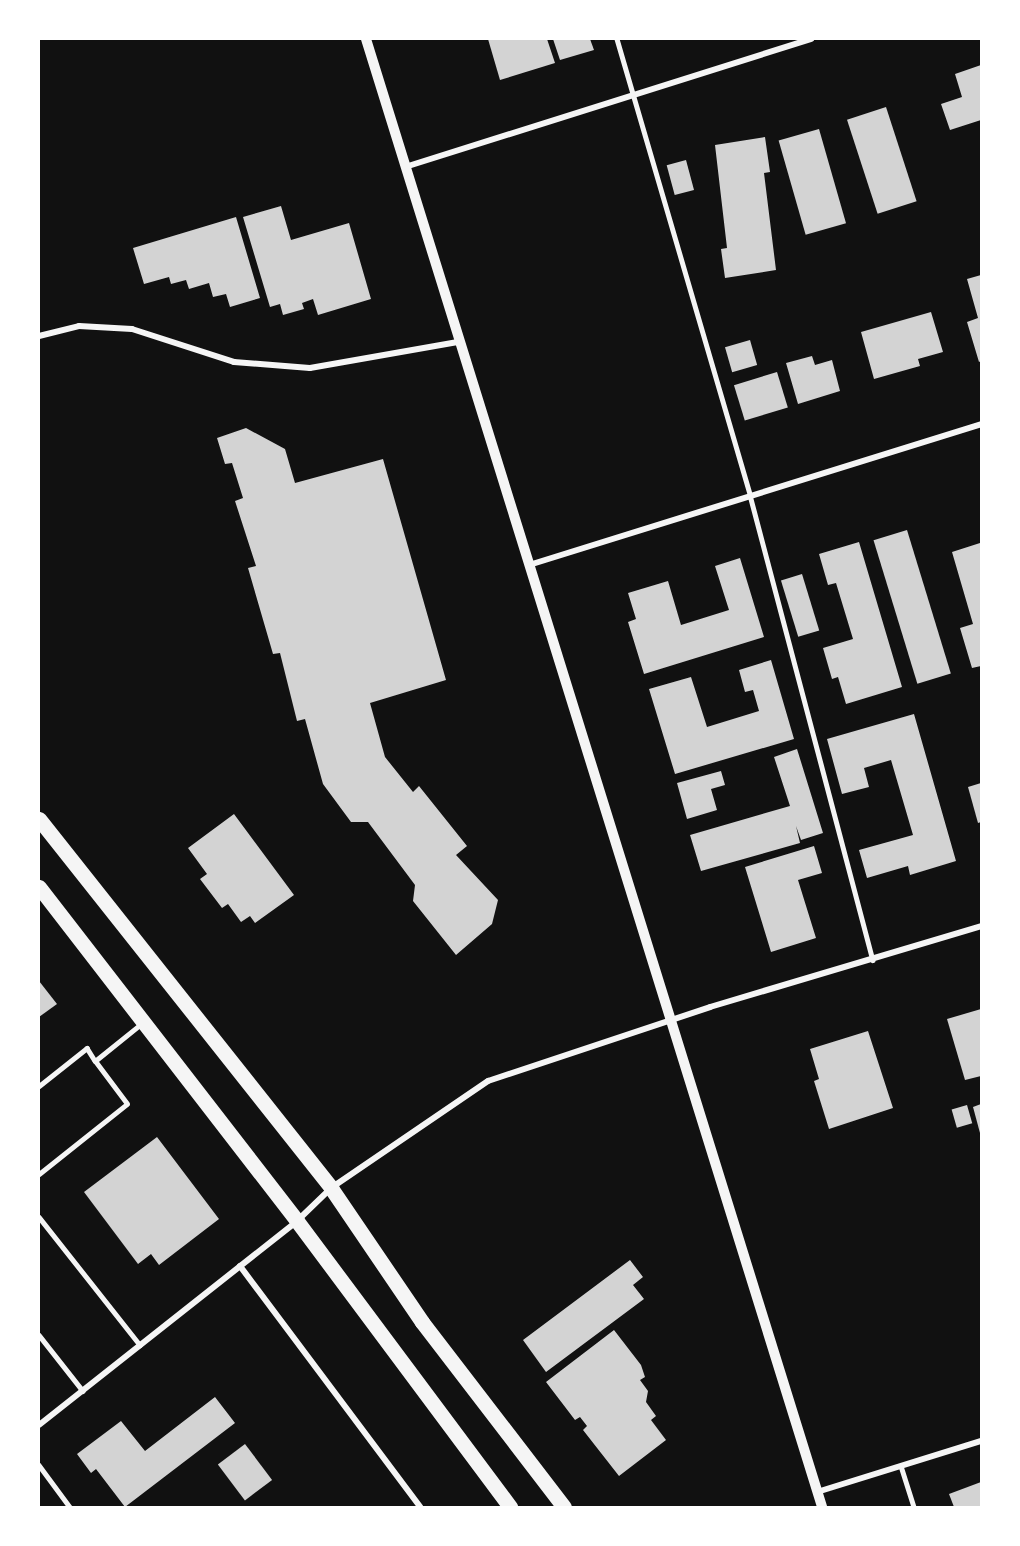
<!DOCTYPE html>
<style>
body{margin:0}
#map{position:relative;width:1020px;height:1546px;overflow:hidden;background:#111;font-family:"IBM Plex Sans",sans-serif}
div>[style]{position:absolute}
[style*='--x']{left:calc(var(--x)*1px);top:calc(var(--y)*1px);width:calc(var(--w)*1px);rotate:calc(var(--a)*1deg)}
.building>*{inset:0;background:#d3d3d3;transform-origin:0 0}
.service>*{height:4.5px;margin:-2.25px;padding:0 2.25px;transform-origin:2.25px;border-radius:2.25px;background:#f5f5f5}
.minor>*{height:6px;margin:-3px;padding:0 3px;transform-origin:3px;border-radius:3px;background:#f5f5f5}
.tertiary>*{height:10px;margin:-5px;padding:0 5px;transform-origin:5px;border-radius:5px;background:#f5f5f5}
.primary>*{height:15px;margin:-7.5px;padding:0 7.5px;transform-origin:7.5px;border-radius:7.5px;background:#f5f5f5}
span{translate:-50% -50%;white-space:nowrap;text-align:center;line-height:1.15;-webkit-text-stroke:4.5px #fff;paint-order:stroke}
.frame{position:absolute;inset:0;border:40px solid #fff;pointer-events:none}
</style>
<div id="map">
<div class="building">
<div style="clip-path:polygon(488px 39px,547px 39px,555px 63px,500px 80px)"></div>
<div style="clip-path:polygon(553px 39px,590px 39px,594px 50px,560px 60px)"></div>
<div style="clip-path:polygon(981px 65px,981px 120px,950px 130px,941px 104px,962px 97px,955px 74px)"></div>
<div style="left:886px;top:107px;width:99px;height:41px;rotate:72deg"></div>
<div style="left:819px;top:129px;width:98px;height:42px;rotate:74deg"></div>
<div style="clip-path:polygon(765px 137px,770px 172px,764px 173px,776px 270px,725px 278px,721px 249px,727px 248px,715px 145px)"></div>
<div style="left:686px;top:160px;width:31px;height:20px;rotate:75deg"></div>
<div style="clip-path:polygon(281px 206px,291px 240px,349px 223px,371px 299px,318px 315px,313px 299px,302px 303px,304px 309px,283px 315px,280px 304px,270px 307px,243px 217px)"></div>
<div style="clip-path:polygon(236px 217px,260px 298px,230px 307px,226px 294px,213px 297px,209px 283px,189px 289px,186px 280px,171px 284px,169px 277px,144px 284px,133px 248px)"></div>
<div style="clip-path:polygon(981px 275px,981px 361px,979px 362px,967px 322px,978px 318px,967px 279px)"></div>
<div style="clip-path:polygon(931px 312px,943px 352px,918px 359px,920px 366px,874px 379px,861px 332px)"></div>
<div style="left:750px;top:340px;width:26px;height:26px;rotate:74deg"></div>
<div style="clip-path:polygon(812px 356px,815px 365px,832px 360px,840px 391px,798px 404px,786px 363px)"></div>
<div style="left:777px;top:372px;width:37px;height:45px;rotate:73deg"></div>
<div style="clip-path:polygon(246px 428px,285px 449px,295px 483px,383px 459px,446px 680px,370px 703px,385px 757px,413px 792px,419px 786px,467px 846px,456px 855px,498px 900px,492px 924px,456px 955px,413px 901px,415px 885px,368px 822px,351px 822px,323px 784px,305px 719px,297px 721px,280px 653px,273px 654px,248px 568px,256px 566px,235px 501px,243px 498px,232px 463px,225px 464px,217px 438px)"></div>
<div style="left:907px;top:530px;width:150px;height:35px;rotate:73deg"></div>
<div style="clip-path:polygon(859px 542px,902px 687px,846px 704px,838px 677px,832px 679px,823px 648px,853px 639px,836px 583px,828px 585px,819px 554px)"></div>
<div style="clip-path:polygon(980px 543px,981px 666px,972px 668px,960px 628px,973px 624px,952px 552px)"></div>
<div style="clip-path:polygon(740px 558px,764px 637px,644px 674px,628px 622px,636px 619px,628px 593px,668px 581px,681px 625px,729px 610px,715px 566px)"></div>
<div style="left:802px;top:574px;width:59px;height:22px;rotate:73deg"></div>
<div style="clip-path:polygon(771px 660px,794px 739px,675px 774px,649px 689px,691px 677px,707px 727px,759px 711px,753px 690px,745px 692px,739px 670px)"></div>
<div style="clip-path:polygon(914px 714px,956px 861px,910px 875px,908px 866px,867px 878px,859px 850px,913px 835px,891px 760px,864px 768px,869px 787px,842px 794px,827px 739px)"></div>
<div style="clip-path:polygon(797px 749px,823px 833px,801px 840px,796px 826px,800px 843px,701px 871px,690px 835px,790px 806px,774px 757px)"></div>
<div style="clip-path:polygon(721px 771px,725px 785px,711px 789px,717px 810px,687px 819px,677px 783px)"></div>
<div style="clip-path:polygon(981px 783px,981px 822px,978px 823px,968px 787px)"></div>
<div style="clip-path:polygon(234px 814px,294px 895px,255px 923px,250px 916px,241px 922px,228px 904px,222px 908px,200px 879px,207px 874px,188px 848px)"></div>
<div style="clip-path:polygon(814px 846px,822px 873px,798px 880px,816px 938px,771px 952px,745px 867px)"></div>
<div style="clip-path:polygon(39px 981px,57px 1004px,39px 1017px)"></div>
<div style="clip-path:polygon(981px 1009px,981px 1076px,965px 1080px,947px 1019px)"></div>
<div style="clip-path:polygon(868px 1031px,893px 1108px,829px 1129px,814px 1081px,819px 1079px,810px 1049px)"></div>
<div style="clip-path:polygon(981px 1104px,981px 1133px,980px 1133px,973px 1107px)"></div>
<div style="left:967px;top:1105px;width:19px;height:16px;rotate:74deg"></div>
<div style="clip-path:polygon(157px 1137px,219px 1219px,159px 1265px,151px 1254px,138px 1264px,84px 1192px)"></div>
<div style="clip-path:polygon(630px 1260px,643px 1277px,633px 1285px,644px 1299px,546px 1372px,523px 1340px)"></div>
<div style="clip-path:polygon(614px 1330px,641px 1365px,645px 1377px,640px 1380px,648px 1391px,646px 1402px,656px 1416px,651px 1420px,666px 1440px,619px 1476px,583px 1430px,587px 1426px,580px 1417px,575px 1420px,546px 1382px)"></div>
<div style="clip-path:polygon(215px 1397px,235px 1423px,125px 1507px,96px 1469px,91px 1473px,77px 1454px,121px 1421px,145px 1451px)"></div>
<div style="left:245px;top:1444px;width:45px;height:34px;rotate:53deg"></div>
<div style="clip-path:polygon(981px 1482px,981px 1507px,954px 1507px,949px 1494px)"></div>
</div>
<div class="service">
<div style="--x:617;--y:39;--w:475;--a:73.7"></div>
<div style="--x:750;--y:495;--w:481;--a:75.2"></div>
<div style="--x:39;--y:1086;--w:61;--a:-38.4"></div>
<div style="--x:87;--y:1048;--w:15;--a:58"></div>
<div style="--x:95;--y:1061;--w:59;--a:-38.8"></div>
<div style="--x:39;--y:1174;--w:112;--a:-38.5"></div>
<div style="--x:127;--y:1104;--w:54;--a:-126.7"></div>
<div style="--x:39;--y:1217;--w:163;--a:51.7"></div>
<div style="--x:39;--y:1335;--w:71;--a:51.8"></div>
<div style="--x:39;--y:1465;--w:52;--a:53.6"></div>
<div style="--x:901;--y:1466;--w:43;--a:72.4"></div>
</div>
<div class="minor">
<div style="--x:405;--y:167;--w:426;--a:-17.5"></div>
<div style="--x:39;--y:336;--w:41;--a:-14"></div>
<div style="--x:79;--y:326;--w:53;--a:3.2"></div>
<div style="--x:132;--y:329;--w:107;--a:17.9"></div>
<div style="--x:234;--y:362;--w:76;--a:4.5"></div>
<div style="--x:310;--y:368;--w:150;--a:-10"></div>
<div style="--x:529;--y:565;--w:473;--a:-17.3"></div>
<div style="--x:240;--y:1266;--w:301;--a:53.2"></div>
<div style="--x:39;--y:1425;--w:329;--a:-38.3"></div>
<div style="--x:297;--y:1221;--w:47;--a:-44.1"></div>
<div style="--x:331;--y:1188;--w:190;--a:-34.3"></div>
<div style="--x:488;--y:1081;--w:234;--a:-18.4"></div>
<div style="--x:710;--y:1007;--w:283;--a:-16.6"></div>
<div style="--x:817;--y:1492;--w:172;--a:-17.3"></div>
</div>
<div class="tertiary">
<div style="--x:366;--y:39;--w:1537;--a:72.74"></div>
</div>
<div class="primary">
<div style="--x:39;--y:819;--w:471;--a:51.6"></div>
<div style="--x:331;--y:1188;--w:162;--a:55.8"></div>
<div style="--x:422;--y:1322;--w:233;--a:52.5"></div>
<div style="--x:39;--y:887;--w:422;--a:52.3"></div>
<div style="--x:297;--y:1221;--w:357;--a:53.3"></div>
</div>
<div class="frame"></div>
</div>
